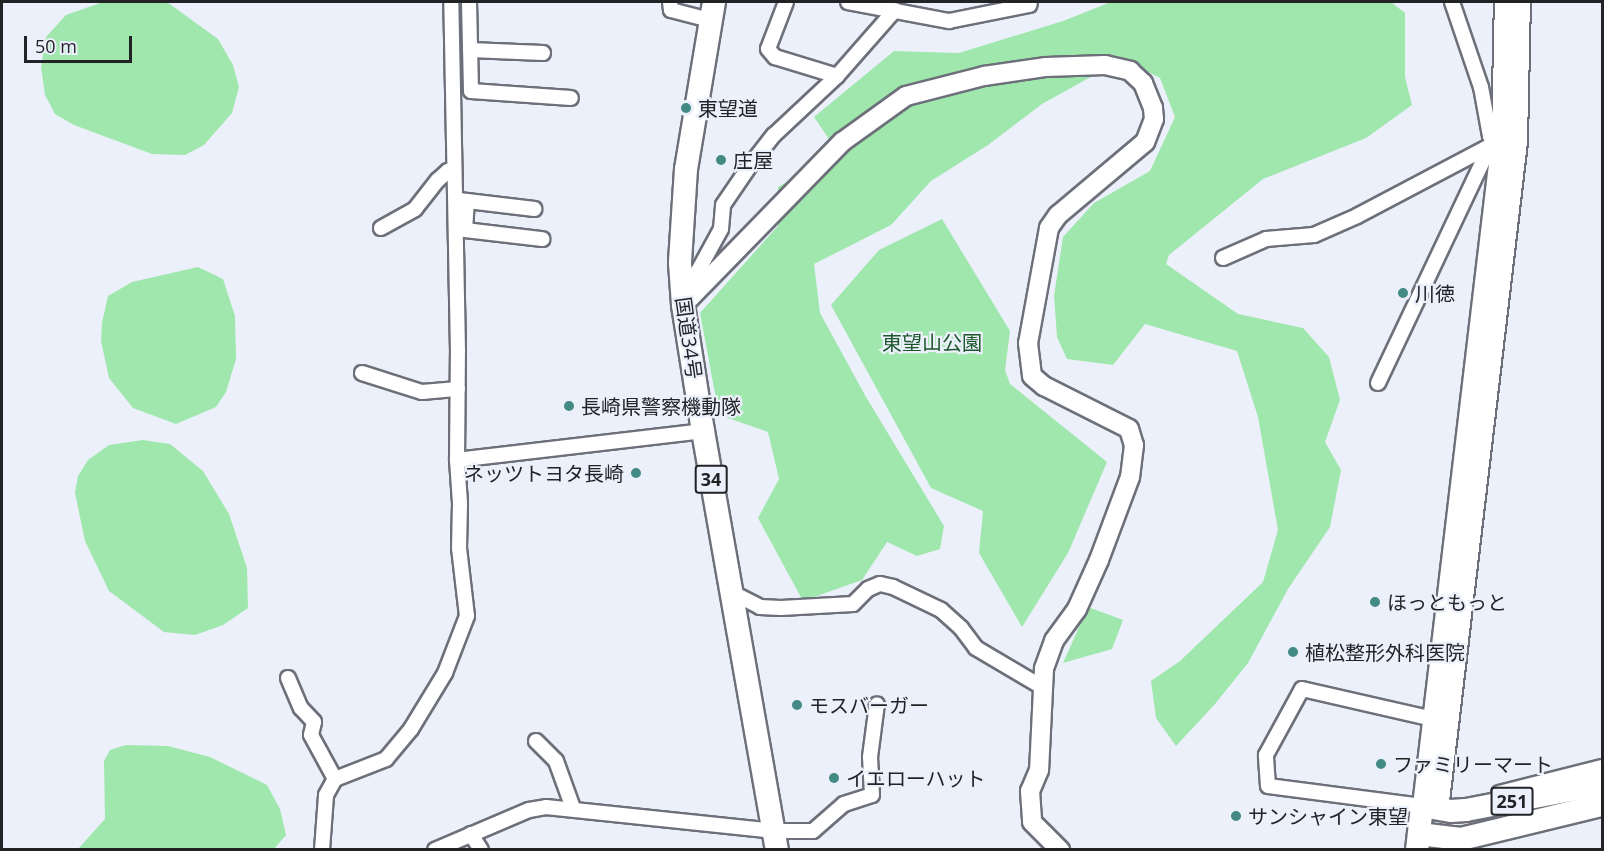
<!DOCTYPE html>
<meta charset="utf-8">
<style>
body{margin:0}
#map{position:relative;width:1604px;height:851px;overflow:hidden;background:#ecf0fb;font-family:"Open Sans","Noto Sans JP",sans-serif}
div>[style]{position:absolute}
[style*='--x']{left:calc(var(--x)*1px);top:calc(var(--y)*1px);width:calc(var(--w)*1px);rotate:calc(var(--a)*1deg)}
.green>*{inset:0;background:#9fe7ac}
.roads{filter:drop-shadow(2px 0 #6d707a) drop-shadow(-2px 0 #6d707a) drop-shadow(0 2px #6d707a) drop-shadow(0 -2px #6d707a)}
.minor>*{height:14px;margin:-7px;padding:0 7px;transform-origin:7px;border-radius:7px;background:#fff}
.tertiary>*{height:18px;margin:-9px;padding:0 9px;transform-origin:9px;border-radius:9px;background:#fff}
.trunk>*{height:22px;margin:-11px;padding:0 11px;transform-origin:11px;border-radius:11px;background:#fff}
.dots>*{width:16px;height:16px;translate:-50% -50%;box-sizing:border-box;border:3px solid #ecf0fb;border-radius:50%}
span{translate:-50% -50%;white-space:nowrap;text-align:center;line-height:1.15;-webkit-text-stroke:4.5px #ecf0fb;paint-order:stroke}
.shield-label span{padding:2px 4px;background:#ecf0fb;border:2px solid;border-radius:4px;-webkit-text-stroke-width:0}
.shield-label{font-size:18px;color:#222327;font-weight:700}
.poi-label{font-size:20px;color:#222327}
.left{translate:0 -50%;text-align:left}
.right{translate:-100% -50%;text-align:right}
.street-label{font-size:20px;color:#222327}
.park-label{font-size:20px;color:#1b562b}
.frame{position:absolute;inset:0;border:3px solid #222327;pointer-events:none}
.scale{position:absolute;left:24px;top:36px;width:108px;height:27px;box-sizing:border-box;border:3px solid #222327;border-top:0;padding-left:8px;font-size:18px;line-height:21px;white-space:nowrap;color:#222327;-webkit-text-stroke:4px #ecf0fb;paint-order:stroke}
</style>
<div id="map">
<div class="green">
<div style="clip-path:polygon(103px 2px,167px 2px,218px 39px,233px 65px,239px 87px,232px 113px,204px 145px,185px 155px,152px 154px,74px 125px,55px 114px,45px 95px,41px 67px,46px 37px,66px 15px)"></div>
<div style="clip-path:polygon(1111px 2px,1391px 2px,1405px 13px,1405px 77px,1412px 105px,1366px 138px,1263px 179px,1169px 255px,1166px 264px,1238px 314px,1303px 328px,1329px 357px,1340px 400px,1325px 442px,1341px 470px,1330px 527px,1288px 589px,1248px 663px,1215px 704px,1176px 746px,1156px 718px,1151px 681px,1180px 661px,1263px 582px,1278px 530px,1258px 417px,1237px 351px,1145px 324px,1113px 365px,1067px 359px,1057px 337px,1054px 296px,1063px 237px,1094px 203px,1150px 171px,1175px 117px,1160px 78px,1123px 59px,1042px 104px,988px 145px,931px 181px,891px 225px,814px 264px,820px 313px,866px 397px,944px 526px,940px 549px,917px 556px,887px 542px,862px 580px,803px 601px,758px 518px,779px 479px,768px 432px,719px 415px,700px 313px,778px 226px,778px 187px,819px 163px,833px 145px,814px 117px,894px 51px,959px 53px,1063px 21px)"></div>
<div style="clip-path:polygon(942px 219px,1010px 331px,1005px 370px,1010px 384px,1107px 462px,1068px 553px,1022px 627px,979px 553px,983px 511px,931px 488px,831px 305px,879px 250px)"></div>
<div style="clip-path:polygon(198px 267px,223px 279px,235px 316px,236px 359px,226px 392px,216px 407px,176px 424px,133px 408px,109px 378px,101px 341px,102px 323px,108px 296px,132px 282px)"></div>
<div style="clip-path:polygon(143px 440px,170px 444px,203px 471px,229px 514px,247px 568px,248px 608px,223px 625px,195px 635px,164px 632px,109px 591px,85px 541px,75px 493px,78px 476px,88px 460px,109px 445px)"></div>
<div style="clip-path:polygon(1088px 607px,1123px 620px,1112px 649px,1063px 663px)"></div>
<div style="clip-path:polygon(126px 745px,168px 746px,210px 757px,267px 785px,280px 809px,286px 835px,274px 849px,78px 849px,105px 819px,104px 761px,110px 750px)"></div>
</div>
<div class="roads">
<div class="minor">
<div style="--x:469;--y:2;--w:89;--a:88.7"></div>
<div style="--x:471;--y:91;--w:100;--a:4"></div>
<div style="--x:670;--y:2;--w:8;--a:83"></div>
<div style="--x:671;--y:10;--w:40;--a:14.4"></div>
<div style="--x:786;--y:2;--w:50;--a:111"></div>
<div style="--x:768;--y:49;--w:11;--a:49"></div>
<div style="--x:775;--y:57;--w:65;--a:17"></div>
<div style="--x:848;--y:2;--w:103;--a:10.7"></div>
<div style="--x:949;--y:21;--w:82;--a:-11.3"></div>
<div style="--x:1029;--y:5;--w:3;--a:-72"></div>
<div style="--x:1452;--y:2;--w:90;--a:71.2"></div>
<div style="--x:1481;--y:87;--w:50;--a:79.6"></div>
<div style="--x:1490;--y:136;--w:12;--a:20"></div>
<div style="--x:470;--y:50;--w:73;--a:2.4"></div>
<div style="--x:459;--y:200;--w:76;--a:6.8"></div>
<div style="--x:467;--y:201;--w:29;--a:94"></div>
<div style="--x:465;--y:230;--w:78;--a:6.7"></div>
<div style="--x:381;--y:228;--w:39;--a:-29"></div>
<div style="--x:415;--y:209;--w:37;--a:-52"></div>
<div style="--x:438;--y:180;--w:13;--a:-42"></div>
<div style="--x:448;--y:171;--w:6;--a:-18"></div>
<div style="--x:1223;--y:258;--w:47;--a:-23.8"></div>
<div style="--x:1266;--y:239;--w:48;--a:-4.8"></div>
<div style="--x:1314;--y:235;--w:47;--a:-23.8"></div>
<div style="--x:1357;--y:216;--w:163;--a:-27.8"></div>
<div style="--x:682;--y:287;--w:23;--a:-45"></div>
<div style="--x:698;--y:271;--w:48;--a:-61.3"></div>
<div style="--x:721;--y:229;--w:24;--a:-85"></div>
<div style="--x:723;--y:205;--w:50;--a:-55.7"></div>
<div style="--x:751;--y:164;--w:37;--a:-52"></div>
<div style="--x:774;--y:135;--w:86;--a:-43.1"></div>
<div style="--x:837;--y:76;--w:88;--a:-48.7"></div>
<div style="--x:362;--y:373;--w:63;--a:17.6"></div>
<div style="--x:422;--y:392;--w:36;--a:-5"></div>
<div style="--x:1378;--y:383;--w:262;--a:-64.7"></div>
<div style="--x:457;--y:460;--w:248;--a:-6.7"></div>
<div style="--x:731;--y:592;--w:33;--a:27"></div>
<div style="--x:760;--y:607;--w:21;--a:3"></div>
<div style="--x:781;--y:608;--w:72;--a:-3.2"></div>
<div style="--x:853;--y:604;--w:21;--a:-45"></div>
<div style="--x:868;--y:589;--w:13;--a:-23"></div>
<div style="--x:880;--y:584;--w:13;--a:13"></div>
<div style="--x:893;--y:587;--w:53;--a:25.6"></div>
<div style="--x:941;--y:610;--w:27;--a:42"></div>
<div style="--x:961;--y:628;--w:25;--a:53"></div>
<div style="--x:976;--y:648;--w:77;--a:30.6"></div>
<div style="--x:288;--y:678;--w:33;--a:67"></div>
<div style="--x:301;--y:708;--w:19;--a:47"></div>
<div style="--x:314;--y:722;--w:13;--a:103"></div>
<div style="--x:311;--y:735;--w:50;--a:61.4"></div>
<div style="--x:536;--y:741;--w:28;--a:45"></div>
<div style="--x:556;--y:761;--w:50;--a:70.1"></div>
<div style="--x:1499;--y:793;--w:106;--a:-14.2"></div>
<div style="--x:1422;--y:806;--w:155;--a:-172.6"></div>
<div style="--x:1268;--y:786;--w:31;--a:-94"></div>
<div style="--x:1266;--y:755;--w:75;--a:-61.4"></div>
<div style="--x:1302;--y:689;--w:134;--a:12.9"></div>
<div style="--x:471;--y:834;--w:19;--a:58"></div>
<div style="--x:322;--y:850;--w:55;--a:-85.8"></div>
<div style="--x:326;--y:795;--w:18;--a:-61"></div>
<div style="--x:335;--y:779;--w:55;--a:-21.4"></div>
<div style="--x:386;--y:759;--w:39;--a:-50"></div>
<div style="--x:411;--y:729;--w:66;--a:-58.7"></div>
<div style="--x:445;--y:673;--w:61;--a:-68.9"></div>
<div style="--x:467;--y:616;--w:68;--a:-96.7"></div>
<div style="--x:459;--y:548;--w:45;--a:-88.7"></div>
<div style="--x:460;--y:503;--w:43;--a:-94"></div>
<div style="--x:457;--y:460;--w:109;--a:-89.5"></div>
<div style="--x:458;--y:351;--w:349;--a:-91.1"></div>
<div style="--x:435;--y:850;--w:102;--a:-23.1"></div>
<div style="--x:529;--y:810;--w:17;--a:-10"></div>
<div style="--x:546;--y:807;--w:228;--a:6"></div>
<div style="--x:773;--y:831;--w:40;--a:0"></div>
<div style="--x:813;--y:831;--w:41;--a:-41.1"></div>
<div style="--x:844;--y:804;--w:29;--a:-18"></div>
<div style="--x:872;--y:795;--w:38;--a:-93"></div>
<div style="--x:870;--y:757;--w:53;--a:-82.5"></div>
</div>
<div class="tertiary">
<div style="--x:683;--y:305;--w:228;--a:-45.7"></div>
<div style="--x:842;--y:142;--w:79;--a:-35.7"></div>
<div style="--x:906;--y:96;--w:81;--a:-14.4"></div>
<div style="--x:984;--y:76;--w:63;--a:-8.3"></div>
<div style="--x:1046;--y:67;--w:59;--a:-1.9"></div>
<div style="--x:1105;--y:65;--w:26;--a:13"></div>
<div style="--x:1130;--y:71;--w:18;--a:43"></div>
<div style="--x:1143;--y:83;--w:27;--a:68"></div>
<div style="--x:1153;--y:108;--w:11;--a:85"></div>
<div style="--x:1154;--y:119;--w:25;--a:111"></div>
<div style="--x:1145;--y:142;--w:114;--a:140"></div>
<div style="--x:1058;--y:215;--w:16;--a:125"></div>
<div style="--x:1049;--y:228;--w:117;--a:100.3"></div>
<div style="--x:1028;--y:343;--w:33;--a:83"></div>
<div style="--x:1032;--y:376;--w:16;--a:40"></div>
<div style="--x:1044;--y:386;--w:95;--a:26.8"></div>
<div style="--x:1129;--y:429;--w:17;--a:73"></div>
<div style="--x:1134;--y:445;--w:32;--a:97"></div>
<div style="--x:1130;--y:477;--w:89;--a:110.5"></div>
<div style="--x:1099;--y:560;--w:54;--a:114.2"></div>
<div style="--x:1077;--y:609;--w:39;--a:126"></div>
<div style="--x:1054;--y:641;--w:30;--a:110"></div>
<div style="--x:1044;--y:669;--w:101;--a:92.8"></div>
<div style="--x:1039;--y:770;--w:23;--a:113"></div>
<div style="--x:1030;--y:791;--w:31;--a:86"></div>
<div style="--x:1032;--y:822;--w:40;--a:45"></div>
<div style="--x:1422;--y:806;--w:671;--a:-83.24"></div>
<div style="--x:1501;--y:140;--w:138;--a:-88.8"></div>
<div style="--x:1439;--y:809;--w:672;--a:-83.25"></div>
<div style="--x:1518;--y:142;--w:140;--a:-88.8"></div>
</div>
<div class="trunk">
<div style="--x:714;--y:2;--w:169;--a:99.5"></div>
<div style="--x:686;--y:169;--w:94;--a:93.7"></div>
<div style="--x:680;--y:263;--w:42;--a:85.9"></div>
<div style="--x:683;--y:305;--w:128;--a:81"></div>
<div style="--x:703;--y:431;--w:425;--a:80"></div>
<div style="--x:1419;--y:834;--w:42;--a:6.8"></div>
<div style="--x:1461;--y:839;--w:145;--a:-13.6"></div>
<div style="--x:1417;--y:850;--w:44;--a:-83.5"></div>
<div style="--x:1422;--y:806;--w:29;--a:10"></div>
<div style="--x:1451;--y:811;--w:15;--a:-4"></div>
<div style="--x:1466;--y:810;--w:138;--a:-10.8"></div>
</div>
</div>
<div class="dots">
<div style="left:686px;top:108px;background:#438a84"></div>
<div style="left:721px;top:160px;background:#438a84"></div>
<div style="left:1403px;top:293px;background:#438a84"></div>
<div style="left:569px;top:406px;background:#438a84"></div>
<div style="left:636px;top:473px;background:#438a84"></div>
<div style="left:1375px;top:602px;background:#438a84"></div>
<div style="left:1293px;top:652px;background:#438a84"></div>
<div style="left:797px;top:705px;background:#438a84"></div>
<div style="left:1381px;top:764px;background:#438a84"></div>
<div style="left:834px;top:778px;background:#438a84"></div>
<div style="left:1236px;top:816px;background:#438a84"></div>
</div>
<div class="shield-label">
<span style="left:711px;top:479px">34</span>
<span style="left:1512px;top:801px">251</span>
</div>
<div class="poi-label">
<span class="left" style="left:698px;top:108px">東望道</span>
<span class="left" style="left:733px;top:160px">庄屋</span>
<span class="left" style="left:1415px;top:293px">川徳</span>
<span class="left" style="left:581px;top:406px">長崎県警察機動隊</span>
<span class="right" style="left:624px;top:473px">ネッツトヨタ長崎</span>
<span class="left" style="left:1387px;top:602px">ほっともっと</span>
<span class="left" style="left:1305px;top:652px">植松整形外科医院</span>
<span class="left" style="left:809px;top:705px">モスバーガー</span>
<span class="left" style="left:1393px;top:764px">ファミリーマート</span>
<span class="left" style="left:846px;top:778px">イエローハット</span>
<span class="left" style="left:1248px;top:816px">サンシャイン東望</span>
</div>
<div class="street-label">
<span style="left:689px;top:338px;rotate:82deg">国道34号</span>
</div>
<div class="park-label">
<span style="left:932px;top:342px">東望山公園</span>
</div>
<div class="frame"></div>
<div class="scale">50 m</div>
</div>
